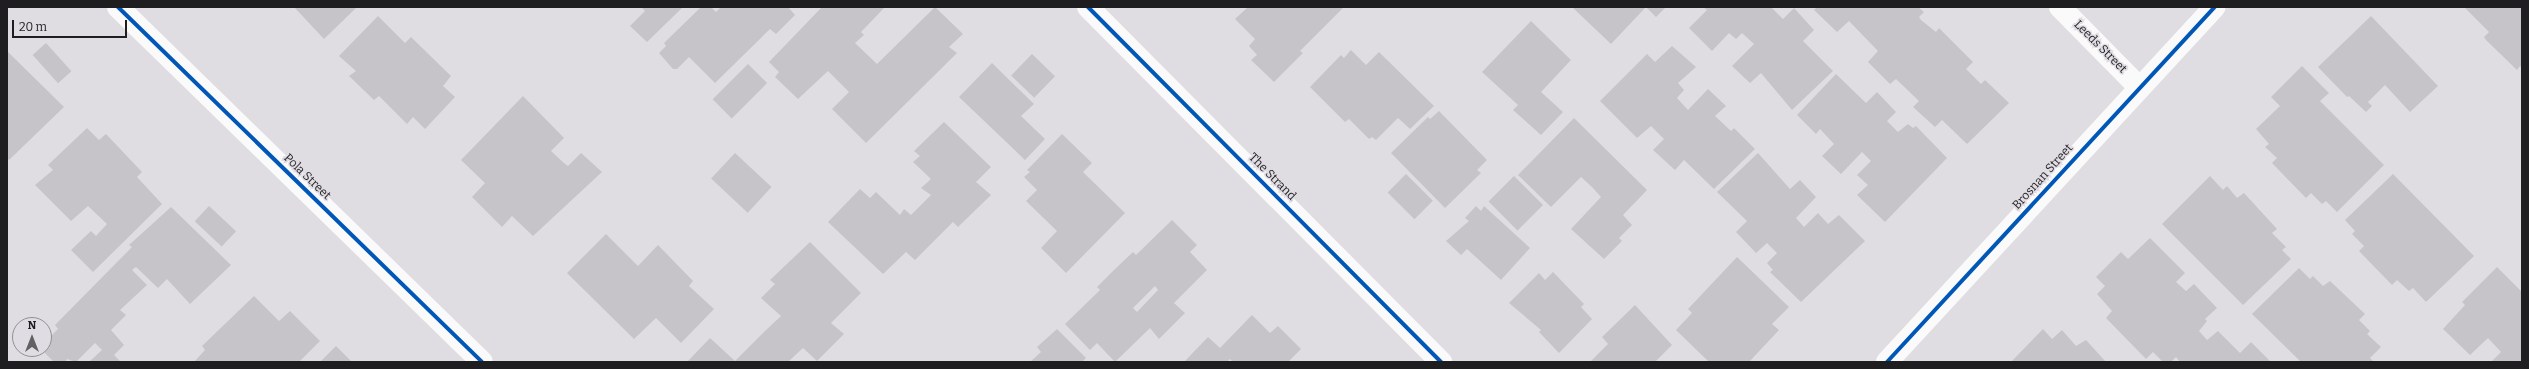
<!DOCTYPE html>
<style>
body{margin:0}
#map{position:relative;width:2529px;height:369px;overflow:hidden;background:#e0dde2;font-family:Bitter,serif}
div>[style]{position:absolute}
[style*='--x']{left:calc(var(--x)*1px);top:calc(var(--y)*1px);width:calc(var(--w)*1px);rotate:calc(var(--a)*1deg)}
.building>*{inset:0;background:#c6c4c8;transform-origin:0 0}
.street>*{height:22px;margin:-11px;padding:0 11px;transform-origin:11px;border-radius:11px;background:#fafafb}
.cycleway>*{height:4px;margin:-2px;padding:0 2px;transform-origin:2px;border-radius:2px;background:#0057b8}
span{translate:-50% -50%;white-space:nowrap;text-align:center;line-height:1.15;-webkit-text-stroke:3px #e0dce3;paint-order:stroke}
.street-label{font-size:12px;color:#1e1d1f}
.frame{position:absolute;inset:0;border:8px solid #1e1d1f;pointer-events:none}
.north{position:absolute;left:12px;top:317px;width:40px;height:40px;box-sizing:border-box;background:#e0dce3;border:1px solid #929095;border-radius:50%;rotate:0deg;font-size:11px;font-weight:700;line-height:16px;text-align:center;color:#1e1d1f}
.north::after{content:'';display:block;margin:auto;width:14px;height:18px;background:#626063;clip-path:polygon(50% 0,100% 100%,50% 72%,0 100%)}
.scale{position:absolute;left:12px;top:20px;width:115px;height:18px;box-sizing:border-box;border:2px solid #1e1d1f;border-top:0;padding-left:5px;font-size:12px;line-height:14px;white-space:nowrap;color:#1e1d1f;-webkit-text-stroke:3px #e0dce3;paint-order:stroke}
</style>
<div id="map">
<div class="building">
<div style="clip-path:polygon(294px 7px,357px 7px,324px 39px)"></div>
<div style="clip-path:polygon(641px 7px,683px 7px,647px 42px,630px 26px,645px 11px)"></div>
<div style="clip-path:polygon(701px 7px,711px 7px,716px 12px,721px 7px,788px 7px,795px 15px,776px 34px,770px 29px,715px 83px,689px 57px,677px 69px,673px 69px,659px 53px,666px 46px,664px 43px)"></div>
<div style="clip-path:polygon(822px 7px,885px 7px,861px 32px,864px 35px,855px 43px,877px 64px,935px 7px,963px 34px,949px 47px,957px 53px,866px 143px,832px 109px,849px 92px,828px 71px,798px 99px,775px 77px,779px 72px,769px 62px)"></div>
<div style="clip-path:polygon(1248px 7px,1344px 7px,1300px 51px,1303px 53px,1274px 82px,1251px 60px,1257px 55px,1249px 46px,1255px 39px,1235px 19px)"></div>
<div style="clip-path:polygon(1572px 7px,1666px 7px,1656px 17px,1646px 7px,1611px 44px)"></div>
<div style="clip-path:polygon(1703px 7px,1771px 7px,1783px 19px,1794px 8px,1814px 30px,1803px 41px,1833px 71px,1792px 110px,1761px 73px,1750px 83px,1732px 66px,1754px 44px,1742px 33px,1736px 39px,1729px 33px,1712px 51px,1689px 28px,1707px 10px)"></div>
<div style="clip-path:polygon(1817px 7px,1918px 7px,1924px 12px,1919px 17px,1921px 20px,1936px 32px,1939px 28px,1973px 62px,1966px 69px,1981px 84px,1985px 80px,2009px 103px,1967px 144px,1942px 120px,1935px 127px,1913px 107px,1919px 101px,1896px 79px,1890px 84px,1868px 62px,1878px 51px,1849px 21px,1837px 32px,1814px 10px)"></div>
<div style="clip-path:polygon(2464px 7px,2522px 7px,2522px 68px,2520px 66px,2517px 70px,2486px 40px,2484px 37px,2489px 32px)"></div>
<div style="clip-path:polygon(378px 16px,405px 43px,411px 37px,451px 76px,443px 86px,455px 97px,425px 129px,413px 117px,407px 124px,379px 96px,374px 100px,349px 76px,356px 71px,339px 56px)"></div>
<div style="clip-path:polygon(2371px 16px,2438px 86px,2410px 112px,2385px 85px,2368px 102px,2372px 106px,2366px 112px,2349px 96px,2347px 97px,2318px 67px)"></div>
<div style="clip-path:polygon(1531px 21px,1571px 60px,1541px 92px,1563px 112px,1541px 135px,1513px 110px,1518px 105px,1482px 72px)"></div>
<div style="left:46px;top:43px;width:38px;height:18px;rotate:48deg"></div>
<div style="clip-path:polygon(1672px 46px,1696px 67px,1678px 83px,1684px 90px,1677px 98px,1688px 110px,1708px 89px,1726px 106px,1715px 116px,1731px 131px,1734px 128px,1755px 149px,1714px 189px,1684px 160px,1675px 170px,1653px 150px,1664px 139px,1651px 126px,1637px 138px,1600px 101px,1647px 54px,1655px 62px)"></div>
<div style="clip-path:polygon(1351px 50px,1366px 65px,1379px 52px,1434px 106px,1410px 129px,1398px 118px,1376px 140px,1372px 137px,1369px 139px,1349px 119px,1345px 122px,1310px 87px,1341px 55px,1344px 58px)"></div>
<div style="clip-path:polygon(7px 51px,64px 107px,9px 160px,7px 158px)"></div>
<div style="left:1032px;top:54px;width:32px;height:30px;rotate:44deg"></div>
<div style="clip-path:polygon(992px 63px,1034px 104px,1021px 116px,1045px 139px,1025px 160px,959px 97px)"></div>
<div style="left:748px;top:64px;width:27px;height:50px;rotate:45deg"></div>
<div style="clip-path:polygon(2302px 66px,2329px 93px,2320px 101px,2384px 165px,2337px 212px,2326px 201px,2322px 204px,2311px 193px,2306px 198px,2272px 163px,2277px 158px,2265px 147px,2269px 144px,2256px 129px,2280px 106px,2271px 97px)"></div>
<div style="clip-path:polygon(1836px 74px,1866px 103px,1877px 92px,1896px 112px,1887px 121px,1898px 132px,1908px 124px,1913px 128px,1916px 126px,1947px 158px,1885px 222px,1857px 195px,1868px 185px,1857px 175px,1871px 161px,1862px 152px,1841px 174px,1822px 156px,1834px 144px,1820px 129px,1816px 134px,1797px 115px)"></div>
<div style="clip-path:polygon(523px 96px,564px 138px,551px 151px,564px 163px,568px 166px,581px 153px,602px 172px,533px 236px,512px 216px,502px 227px,472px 197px,485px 183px,461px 160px)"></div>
<div style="clip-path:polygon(1439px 111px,1487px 160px,1477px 170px,1481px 173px,1445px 208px,1391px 153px,1428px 117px,1430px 119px)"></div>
<div style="clip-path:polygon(1574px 118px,1647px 190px,1623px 215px,1632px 225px,1619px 238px,1622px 241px,1604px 259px,1571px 229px,1601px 197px,1592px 187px,1581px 177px,1551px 207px,1518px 175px)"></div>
<div style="clip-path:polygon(944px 122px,991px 167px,976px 182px,991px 195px,958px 227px,953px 222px,915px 260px,906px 252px,883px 274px,828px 222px,860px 189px,870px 198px,876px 192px,900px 215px,904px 209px,911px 215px,931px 195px,921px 188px,931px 179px,913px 162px,920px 156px,914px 151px)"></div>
<div style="clip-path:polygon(87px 128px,99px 140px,106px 134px,142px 172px,137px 177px,162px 204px,93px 272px,71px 250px,91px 231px,96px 236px,107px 224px,88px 206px,71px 221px,35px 185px,53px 170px,48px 165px)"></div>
<div style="clip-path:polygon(1062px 134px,1092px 163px,1083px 172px,1125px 213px,1066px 273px,1041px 248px,1057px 231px,1026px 201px,1037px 190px,1024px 177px,1030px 172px,1027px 170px,1032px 165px)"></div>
<div style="left:735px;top:153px;width:50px;height:35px;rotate:43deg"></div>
<div style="clip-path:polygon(1758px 153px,1790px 189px,1800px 180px,1816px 197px,1796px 218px,1804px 227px,1818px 213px,1828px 224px,1839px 215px,1865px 241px,1801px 302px,1770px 272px,1773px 270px,1767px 263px,1777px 253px,1767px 243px,1756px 253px,1736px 232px,1747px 221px,1717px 192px)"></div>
<div style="left:1406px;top:174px;width:38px;height:26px;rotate:45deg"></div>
<div style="clip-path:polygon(2393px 174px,2474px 256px,2426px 302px,2413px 288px,2409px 291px,2397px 280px,2392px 285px,2359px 251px,2364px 246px,2352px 234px,2355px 231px,2345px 220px)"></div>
<div style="left:1514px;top:176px;width:41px;height:36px;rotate:45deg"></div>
<div style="clip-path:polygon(2210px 176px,2223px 190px,2227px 186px,2237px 198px,2244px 193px,2277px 229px,2272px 233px,2286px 247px,2282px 250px,2291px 259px,2243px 305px,2162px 224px)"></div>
<div style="left:209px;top:206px;width:37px;height:21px;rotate:43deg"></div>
<div style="clip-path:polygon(1476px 206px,1481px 211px,1484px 206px,1530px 248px,1501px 280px,1467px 249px,1461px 255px,1446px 241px,1469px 221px,1465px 218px)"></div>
<div style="clip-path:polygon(171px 207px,231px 265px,190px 304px,167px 279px,158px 288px,136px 267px,132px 270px,147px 285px,120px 310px,126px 315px,111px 330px,124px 345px,114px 355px,121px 362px,89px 362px,102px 350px,95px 343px,76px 362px,67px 359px,65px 362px,54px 362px,41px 349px,44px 349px,44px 343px,58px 329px,55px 325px,132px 247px,129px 245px)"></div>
<div style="clip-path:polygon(evenodd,1172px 220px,1197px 245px,1190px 252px,1207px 270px,1174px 303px,1185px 313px,1159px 339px,1150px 328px,1115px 362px,1097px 343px,1090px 350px,1065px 324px,1100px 290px,1097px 287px,1114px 270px,1133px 252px,1136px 255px,1172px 220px,1155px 286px,1158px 290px,1137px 312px,1133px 308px,1155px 286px)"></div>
<div style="clip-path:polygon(606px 234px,638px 266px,658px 245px,693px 281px,689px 286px,714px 309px,681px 343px,656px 318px,634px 339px,567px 273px)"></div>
<div style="clip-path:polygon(2150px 238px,2185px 273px,2176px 282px,2186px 291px,2194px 284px,2217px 308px,2205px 319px,2207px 321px,2199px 331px,2207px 340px,2218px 331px,2240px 353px,2251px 342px,2271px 362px,2180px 362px,2176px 357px,2171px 362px,2163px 362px,2153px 352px,2146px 359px,2106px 318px,2112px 311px,2097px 294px,2105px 286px,2096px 277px,2121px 252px,2128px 259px)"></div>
<div style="clip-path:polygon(810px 242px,861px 293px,831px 323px,844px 334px,817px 361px,803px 348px,788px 362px,687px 362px,710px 338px,735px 361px,765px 331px,781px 316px,761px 298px,775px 284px,770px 280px)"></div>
<div style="clip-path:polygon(1737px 257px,1789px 307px,1772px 324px,1779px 330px,1749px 362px,1709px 362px,1676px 330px,1692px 313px,1688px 309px)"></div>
<div style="clip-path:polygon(2497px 267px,2522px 292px,2522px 362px,2491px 362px,2501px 352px,2488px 338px,2470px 355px,2443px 329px,2465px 305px,2462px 302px)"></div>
<div style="clip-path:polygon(2299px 268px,2310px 279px,2313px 276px,2323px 286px,2330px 281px,2365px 314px,2359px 320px,2370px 331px,2367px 334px,2381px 347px,2370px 358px,2374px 362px,2301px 362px,2252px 314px)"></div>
<div style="clip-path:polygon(1553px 272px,1584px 304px,1581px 307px,1592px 319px,1559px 353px,1539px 332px,1541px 330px,1509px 303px,1539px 273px,1545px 280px)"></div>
<div style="clip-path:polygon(254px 296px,279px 321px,290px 311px,320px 341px,299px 362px,194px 362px,205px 350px,202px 346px)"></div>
<div style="clip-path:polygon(1635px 305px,1672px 345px,1655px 362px,1590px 362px,1608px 344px,1602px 337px)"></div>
<div style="clip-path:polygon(1252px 315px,1270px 333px,1278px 326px,1301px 349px,1288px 362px,1233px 362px,1230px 359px,1227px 362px,1184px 362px,1208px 337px,1220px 348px)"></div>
<div style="clip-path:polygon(1057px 329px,1086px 358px,1082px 362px,1030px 362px,1041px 352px,1037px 347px)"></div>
<div style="clip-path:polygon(2043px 329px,2052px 339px,2062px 330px,2076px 346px,2086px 340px,2106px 362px,2011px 362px)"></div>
<div style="clip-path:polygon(336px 346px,352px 362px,320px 362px)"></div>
</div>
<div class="street">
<div style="--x:118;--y:7;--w:508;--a:44.28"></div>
<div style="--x:1088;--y:7;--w:501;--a:45.16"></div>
<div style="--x:2060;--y:7;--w:112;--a:45.4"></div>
<div style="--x:1887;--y:362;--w:483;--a:-47.3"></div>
</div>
<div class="cycleway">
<div style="--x:118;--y:7;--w:508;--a:44.28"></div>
<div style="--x:1088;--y:7;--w:501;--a:45.16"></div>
<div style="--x:1887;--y:362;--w:483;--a:-47.3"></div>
</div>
<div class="street-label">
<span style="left:2100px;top:47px;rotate:45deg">Leeds Street</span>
<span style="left:307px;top:177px;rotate:44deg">Pola Street</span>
<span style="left:1272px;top:177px;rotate:45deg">The Strand</span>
<span style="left:2043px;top:177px;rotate:-48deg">Brosnan Street</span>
</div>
<div class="frame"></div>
<div class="north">N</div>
<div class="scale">20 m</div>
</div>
